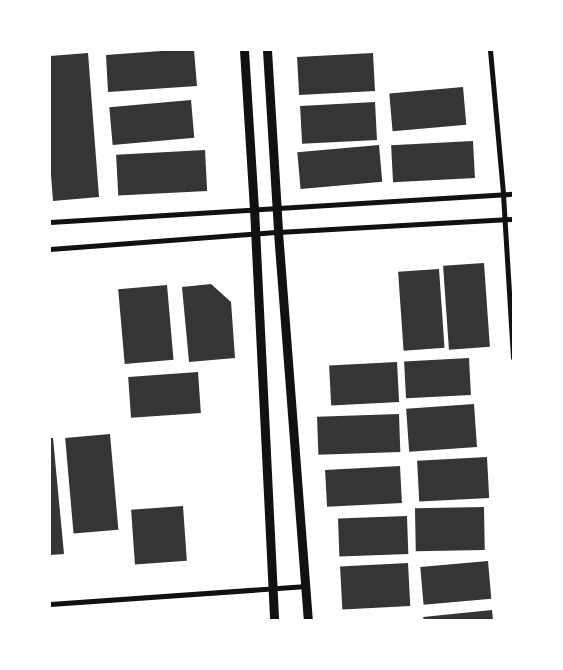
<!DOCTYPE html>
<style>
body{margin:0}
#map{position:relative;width:563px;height:670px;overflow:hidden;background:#fff;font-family:"Open Sans",sans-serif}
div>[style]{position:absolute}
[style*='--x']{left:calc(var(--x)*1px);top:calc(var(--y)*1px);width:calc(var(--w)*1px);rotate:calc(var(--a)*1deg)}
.building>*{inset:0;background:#353535;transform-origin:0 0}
.minor>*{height:5px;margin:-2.5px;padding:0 2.5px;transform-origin:2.5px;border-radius:2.5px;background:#111}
.tertiary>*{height:9px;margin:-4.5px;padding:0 4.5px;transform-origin:4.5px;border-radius:4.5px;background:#111}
span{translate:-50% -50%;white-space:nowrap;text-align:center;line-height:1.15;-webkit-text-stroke:5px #fff;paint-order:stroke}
.frame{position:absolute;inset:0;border:51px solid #fff;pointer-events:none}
</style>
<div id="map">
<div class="building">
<div style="clip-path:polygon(175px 50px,194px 50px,197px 86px,108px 92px,106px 55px)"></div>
<div style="clip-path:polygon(88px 53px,99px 197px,53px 201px,50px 162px,50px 56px)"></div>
<div style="left:373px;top:53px;width:38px;height:76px;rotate:87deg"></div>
<div style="left:463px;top:87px;width:38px;height:74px;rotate:85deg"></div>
<div style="left:191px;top:100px;width:38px;height:82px;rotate:85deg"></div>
<div style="left:375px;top:102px;width:38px;height:75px;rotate:87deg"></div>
<div style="left:473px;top:141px;width:37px;height:82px;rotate:87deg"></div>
<div style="left:379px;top:145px;width:37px;height:82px;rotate:85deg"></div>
<div style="left:205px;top:150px;width:41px;height:89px;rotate:87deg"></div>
<div style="left:484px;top:263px;width:84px;height:41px;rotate:86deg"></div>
<div style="left:439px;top:269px;width:79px;height:41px;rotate:86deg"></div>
<div style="clip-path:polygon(211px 284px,231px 302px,235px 358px,189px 362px,182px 287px)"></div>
<div style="left:167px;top:285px;width:75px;height:49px;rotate:85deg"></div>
<div style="left:469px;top:358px;width:37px;height:65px;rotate:87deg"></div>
<div style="left:397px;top:362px;width:40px;height:68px;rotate:87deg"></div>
<div style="left:198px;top:372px;width:41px;height:70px;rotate:86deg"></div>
<div style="left:474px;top:404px;width:43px;height:68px;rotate:86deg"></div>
<div style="left:399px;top:414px;width:38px;height:82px;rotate:88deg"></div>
<div style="left:110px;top:434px;width:96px;height:45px;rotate:85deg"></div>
<div style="clip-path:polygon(50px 438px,53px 438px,64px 554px,50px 555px)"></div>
<div style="left:487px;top:457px;width:41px;height:70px;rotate:87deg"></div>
<div style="left:400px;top:466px;width:37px;height:75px;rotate:87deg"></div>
<div style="left:183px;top:506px;width:55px;height:52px;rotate:86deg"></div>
<div style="left:484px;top:507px;width:43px;height:69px;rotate:89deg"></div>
<div style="left:407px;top:516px;width:38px;height:69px;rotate:88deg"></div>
<div style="left:488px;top:561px;width:38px;height:68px;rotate:85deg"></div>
<div style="left:408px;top:563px;width:43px;height:68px;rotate:87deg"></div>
<div style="clip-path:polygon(492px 610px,493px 620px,424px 620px,423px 617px)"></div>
</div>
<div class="minor">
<div style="--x:490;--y:50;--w:145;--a:84.8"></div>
<div style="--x:503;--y:194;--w:164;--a:86.5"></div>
<div style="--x:50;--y:222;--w:464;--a:-3.5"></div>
<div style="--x:50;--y:249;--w:229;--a:-4.3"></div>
<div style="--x:278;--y:232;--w:235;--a:-3.2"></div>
<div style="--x:50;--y:604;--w:257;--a:-4"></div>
</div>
<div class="tertiary">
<div style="--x:244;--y:50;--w:158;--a:86.4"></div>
<div style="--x:254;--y:208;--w:412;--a:87.2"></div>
<div style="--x:267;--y:50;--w:182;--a:86.5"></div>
<div style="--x:278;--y:232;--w:389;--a:85.6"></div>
</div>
<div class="frame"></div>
</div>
